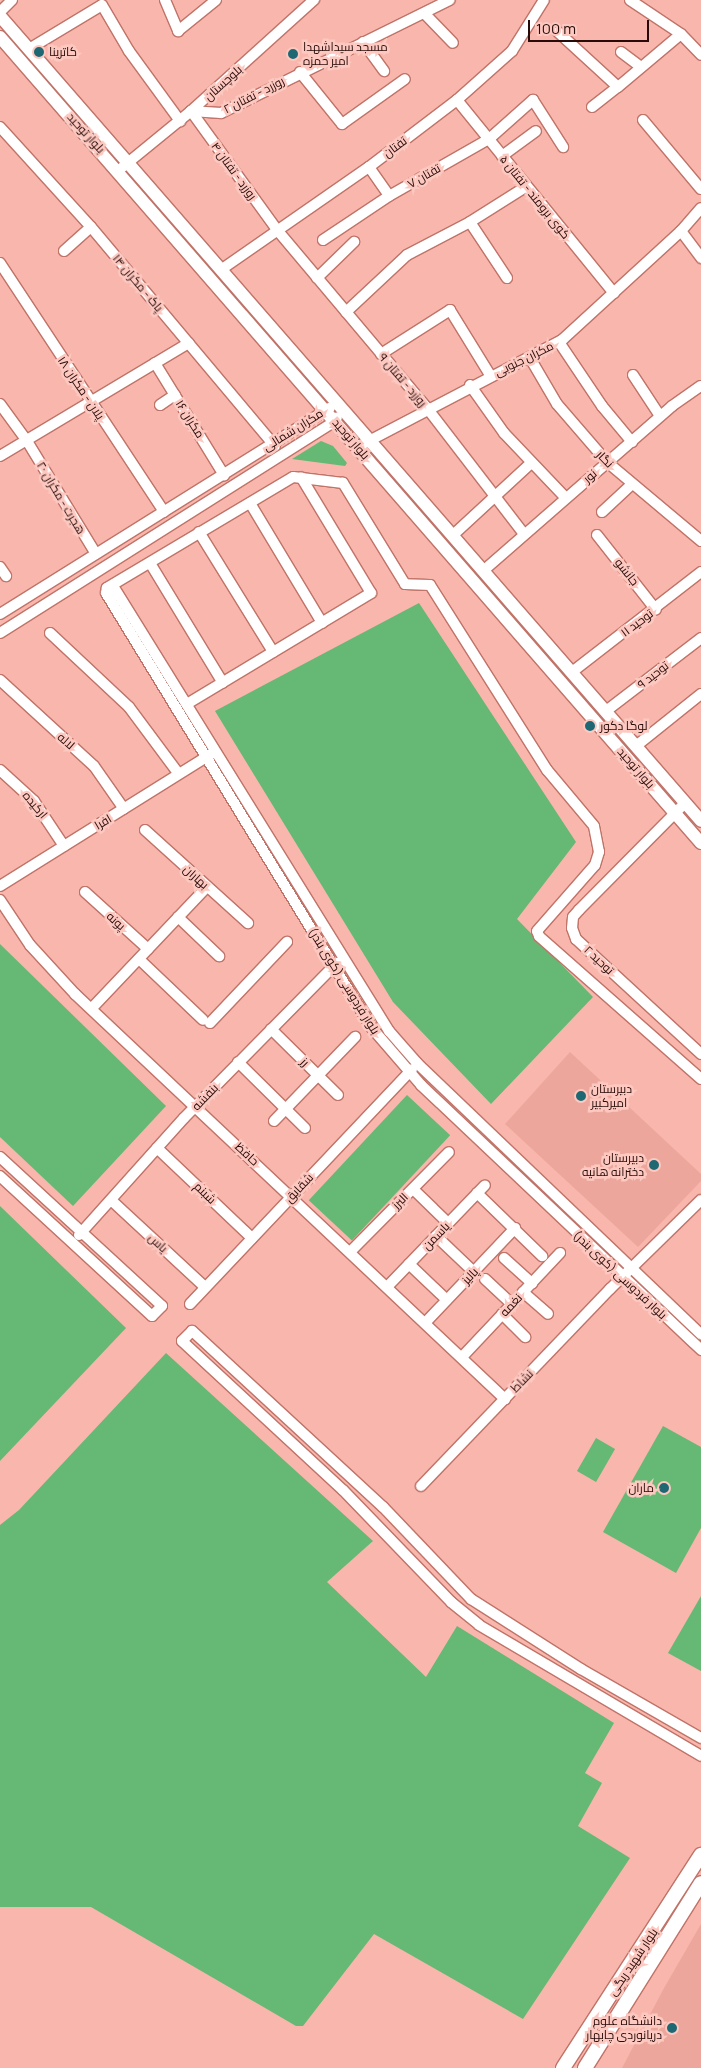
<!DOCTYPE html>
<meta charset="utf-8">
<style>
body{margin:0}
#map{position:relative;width:701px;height:2068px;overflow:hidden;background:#f9b6ac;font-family:Manrope,Cairo,sans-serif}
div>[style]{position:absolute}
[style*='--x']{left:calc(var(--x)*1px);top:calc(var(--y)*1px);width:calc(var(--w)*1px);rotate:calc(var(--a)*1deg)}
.built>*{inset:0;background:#eda69b}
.green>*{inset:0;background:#66b875;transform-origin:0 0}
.roads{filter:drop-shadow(1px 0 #c07368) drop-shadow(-1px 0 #c07368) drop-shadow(0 1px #c07368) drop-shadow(0 -1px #c07368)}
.minor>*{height:10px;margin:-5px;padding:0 5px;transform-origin:5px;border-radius:5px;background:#fff}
.major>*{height:12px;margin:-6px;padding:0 6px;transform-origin:6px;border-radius:6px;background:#fff}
.highway>*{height:14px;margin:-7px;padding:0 7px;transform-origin:7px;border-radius:7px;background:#fff}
.dots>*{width:14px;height:14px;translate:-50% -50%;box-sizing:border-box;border:2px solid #fcc8c0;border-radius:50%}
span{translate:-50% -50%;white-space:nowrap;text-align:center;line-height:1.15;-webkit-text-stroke:5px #fcc8c0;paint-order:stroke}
.poi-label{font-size:12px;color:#280b08}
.left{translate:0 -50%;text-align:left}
.right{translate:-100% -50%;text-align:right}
.street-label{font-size:12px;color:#280b08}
.scale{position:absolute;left:528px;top:20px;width:121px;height:22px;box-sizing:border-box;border:2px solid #280b08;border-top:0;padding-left:6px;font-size:15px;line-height:18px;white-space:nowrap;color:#280b08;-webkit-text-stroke:4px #fcc8c0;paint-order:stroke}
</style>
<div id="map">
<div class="built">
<div style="clip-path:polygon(570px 1052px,701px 1174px,701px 1181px,638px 1247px,505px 1124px)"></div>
<div style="clip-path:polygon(701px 1924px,701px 2068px,622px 2068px,664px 1988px)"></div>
</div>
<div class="green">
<div style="clip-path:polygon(321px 441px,333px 446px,347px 463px,345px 466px,292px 459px)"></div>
<div style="clip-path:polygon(419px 603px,576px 842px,517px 919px,593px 997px,491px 1104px,393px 1002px,215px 711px)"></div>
<div style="clip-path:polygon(0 944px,166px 1106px,73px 1206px,0 1137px)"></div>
<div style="left:407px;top:1095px;width:59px;height:144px;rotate:43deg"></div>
<div style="clip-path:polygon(0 1206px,126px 1328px,0 1461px)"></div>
<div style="clip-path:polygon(166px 1353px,373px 1541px,327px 1582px,426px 1677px,457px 1626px,614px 1723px,585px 1773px,602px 1783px,578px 1826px,630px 1858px,523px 2019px,374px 1934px,303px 2026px,296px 2026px,91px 1907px,0 1907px,0 1525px,19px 1510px)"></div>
<div style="clip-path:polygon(663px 1426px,701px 1447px,701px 1528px,676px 1573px,603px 1532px)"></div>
<div style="left:596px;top:1438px;width:22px;height:38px;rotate:30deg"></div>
<div style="clip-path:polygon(701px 1596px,701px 1671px,668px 1653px)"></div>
</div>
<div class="roads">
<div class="minor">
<div style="--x:165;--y:0;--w:34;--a:67"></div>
<div style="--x:178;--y:31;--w:49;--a:-39.2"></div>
<div style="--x:630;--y:0;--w:61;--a:33.7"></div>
<div style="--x:0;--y:12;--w:17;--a:-45"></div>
<div style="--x:425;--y:14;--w:40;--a:46"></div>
<div style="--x:558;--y:32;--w:81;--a:42.5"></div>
<div style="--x:618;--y:87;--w:82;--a:-40.1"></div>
<div style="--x:681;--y:34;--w:29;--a:46"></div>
<div style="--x:363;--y:42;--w:36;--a:54"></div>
<div style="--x:29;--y:49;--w:85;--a:-31.1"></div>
<div style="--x:102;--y:5;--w:53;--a:59.6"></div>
<div style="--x:129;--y:51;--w:87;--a:53.9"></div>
<div style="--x:621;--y:52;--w:25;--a:37"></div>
<div style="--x:300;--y:72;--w:67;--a:51.1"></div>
<div style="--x:342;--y:124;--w:77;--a:-35.5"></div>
<div style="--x:457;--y:100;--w:249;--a:50.9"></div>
<div style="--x:592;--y:107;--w:33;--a:-38"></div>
<div style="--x:191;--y:111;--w:148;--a:54.1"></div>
<div style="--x:278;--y:231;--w:231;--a:49.9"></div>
<div style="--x:427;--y:408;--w:159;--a:52.4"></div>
<div style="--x:191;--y:111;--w:30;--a:4"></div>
<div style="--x:221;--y:113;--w:255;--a:-26.3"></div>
<div style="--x:643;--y:120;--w:90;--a:50"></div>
<div style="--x:0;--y:127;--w:135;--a:47.7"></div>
<div style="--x:91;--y:227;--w:286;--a:50"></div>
<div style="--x:502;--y:156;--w:42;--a:-36.3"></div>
<div style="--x:369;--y:167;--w:35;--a:55"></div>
<div style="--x:389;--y:196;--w:115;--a:-29.7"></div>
<div style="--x:489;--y:139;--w:59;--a:-41.6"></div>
<div style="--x:533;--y:100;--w:56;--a:57.4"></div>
<div style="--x:119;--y:170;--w:93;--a:-39.3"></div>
<div style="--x:191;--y:111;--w:166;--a:-42.1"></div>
<div style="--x:681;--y:231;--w:34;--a:53"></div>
<div style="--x:323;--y:240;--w:79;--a:-33.7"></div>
<div style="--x:64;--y:251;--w:36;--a:-42"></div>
<div style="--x:0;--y:263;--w:298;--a:56.6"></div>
<div style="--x:222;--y:269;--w:179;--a:-34.8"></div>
<div style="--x:369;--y:167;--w:111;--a:-37.3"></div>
<div style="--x:457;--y:100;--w:74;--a:-41.7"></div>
<div style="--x:512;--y:51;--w:60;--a:-57.9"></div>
<div style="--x:317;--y:278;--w:52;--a:-44.2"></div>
<div style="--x:507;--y:278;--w:67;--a:-123.5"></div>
<div style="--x:470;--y:222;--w:67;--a:-32.3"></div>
<div style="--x:346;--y:312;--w:83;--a:-43.1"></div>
<div style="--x:407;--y:255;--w:71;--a:-27.6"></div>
<div style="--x:559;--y:342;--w:77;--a:56.1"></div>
<div style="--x:602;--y:406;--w:47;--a:50.2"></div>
<div style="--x:381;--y:354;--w:82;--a:-32.5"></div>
<div style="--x:450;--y:310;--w:76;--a:58.4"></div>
<div style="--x:530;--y:358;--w:53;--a:59.6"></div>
<div style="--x:557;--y:404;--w:77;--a:49.2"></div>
<div style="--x:607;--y:462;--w:123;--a:40"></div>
<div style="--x:155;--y:363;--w:132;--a:58.4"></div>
<div style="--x:633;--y:375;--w:49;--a:56.6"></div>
<div style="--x:470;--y:385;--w:59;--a:54.7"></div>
<div style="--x:504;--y:433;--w:88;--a:46.4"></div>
<div style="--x:0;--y:404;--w:46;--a:53.9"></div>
<div style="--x:27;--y:441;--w:132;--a:58.6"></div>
<div style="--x:160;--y:405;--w:18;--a:-34"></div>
<div style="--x:363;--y:444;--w:225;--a:-27.6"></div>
<div style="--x:562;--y:340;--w:161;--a:-42.5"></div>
<div style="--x:681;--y:231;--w:30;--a:-49"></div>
<div style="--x:0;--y:456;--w:220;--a:-30.9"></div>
<div style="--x:250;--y:503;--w:140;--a:59"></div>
<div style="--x:602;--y:512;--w:41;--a:-43"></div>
<div style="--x:199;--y:532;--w:141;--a:58.3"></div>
<div style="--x:597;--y:535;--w:95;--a:51.8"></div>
<div style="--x:452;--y:536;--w:108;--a:-42.7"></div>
<div style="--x:150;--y:563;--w:140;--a:58.7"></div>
<div style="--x:0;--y:567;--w:11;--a:56"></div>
<div style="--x:483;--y:571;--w:251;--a:-41.1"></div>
<div style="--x:672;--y:406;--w:35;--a:-35"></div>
<div style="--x:113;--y:586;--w:524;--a:58.19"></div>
<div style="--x:389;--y:1031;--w:43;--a:48.8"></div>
<div style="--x:417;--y:1063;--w:393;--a:43.7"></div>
<div style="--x:0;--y:614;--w:389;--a:-32"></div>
<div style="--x:0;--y:633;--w:396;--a:-32.3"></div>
<div style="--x:335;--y:421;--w:4;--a:-63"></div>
<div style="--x:50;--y:633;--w:108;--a:43.1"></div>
<div style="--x:129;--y:707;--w:82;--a:53.4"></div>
<div style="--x:572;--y:672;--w:163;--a:-37.8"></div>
<div style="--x:0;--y:680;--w:127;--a:42.5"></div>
<div style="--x:94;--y:766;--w:52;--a:55.1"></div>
<div style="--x:187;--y:704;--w:215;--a:-31.1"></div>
<div style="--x:371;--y:593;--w:135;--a:-121.1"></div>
<div style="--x:606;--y:711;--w:120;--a:-37.5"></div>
<div style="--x:636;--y:746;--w:83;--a:-38.7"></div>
<div style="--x:0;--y:770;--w:46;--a:42.4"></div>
<div style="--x:34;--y:801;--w:54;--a:56.3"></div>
<div style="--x:685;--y:803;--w:151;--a:134.7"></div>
<div style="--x:579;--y:910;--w:9;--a:131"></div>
<div style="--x:573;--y:917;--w:11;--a:95"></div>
<div style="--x:572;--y:928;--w:12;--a:70"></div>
<div style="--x:576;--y:939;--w:170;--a:42.6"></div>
<div style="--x:145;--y:830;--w:139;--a:42.1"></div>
<div style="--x:0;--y:886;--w:249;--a:-32"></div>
<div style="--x:85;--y:892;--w:85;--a:42.1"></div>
<div style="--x:0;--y:900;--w:54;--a:56.3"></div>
<div style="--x:30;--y:945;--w:67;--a:47.4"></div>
<div style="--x:75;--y:994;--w:591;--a:43.29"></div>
<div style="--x:178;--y:917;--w:57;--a:43.6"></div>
<div style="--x:139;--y:959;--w:88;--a:43.6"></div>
<div style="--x:92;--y:1008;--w:167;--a:-46.5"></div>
<div style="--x:210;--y:1023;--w:112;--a:-46.5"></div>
<div style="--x:271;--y:1029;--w:94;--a:44.6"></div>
<div style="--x:238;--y:1062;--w:94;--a:44.6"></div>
<div style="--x:701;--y:1079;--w:216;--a:-138.6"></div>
<div style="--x:539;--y:936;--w:5;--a:-112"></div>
<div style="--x:537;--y:931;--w:88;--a:-48.7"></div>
<div style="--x:595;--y:865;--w:14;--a:-73"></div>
<div style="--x:599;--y:852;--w:26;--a:-101"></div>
<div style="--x:594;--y:826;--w:73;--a:-130"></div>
<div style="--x:547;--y:770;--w:219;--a:-122.3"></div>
<div style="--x:430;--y:585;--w:25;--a:-178"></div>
<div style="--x:405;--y:584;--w:119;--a:-121.5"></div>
<div style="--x:343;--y:483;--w:50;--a:-173.2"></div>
<div style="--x:293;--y:477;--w:217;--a:149.2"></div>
<div style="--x:107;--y:588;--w:5;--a:101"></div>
<div style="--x:106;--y:593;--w:509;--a:58.59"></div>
<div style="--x:371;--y:1027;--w:77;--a:49.2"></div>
<div style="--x:421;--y:1085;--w:386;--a:43.4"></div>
<div style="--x:274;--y:1121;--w:117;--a:-46"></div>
<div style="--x:157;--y:1148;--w:131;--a:43.5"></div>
<div style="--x:0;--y:1157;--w:220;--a:42.6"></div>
<div style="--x:162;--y:1306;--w:14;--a:135"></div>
<div style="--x:152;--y:1316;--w:207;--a:-137.4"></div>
<div style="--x:413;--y:1189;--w:49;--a:44.2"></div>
<div style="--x:477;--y:1193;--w:91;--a:44.1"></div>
<div style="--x:111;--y:1200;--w:128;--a:42.8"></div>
<div style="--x:79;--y:1235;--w:157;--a:-48.1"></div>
<div style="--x:184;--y:1118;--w:218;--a:-45.4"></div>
<div style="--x:436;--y:1236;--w:52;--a:43.5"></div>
<div style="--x:351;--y:1251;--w:139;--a:-45.3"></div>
<div style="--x:504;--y:1258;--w:38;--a:42"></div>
<div style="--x:409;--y:1264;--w:52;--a:43.5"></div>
<div style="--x:485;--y:1279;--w:37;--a:43"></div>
<div style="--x:387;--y:1287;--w:141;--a:-46.1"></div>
<div style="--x:523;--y:1292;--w:33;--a:41"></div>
<div style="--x:190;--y:1304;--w:323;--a:-46.6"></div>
<div style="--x:502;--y:1314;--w:33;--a:45"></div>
<div style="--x:425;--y:1323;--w:131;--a:-46.5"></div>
<div style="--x:462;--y:1357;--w:143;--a:-46.7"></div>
<div style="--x:421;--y:1486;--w:273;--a:-46.2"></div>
<div style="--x:610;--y:1289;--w:127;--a:-44.4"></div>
<div style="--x:701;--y:1738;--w:138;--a:-150.1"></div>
<div style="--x:581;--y:1669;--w:130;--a:-147.5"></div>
<div style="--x:471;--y:1599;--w:127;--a:-133.7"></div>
<div style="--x:383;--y:1507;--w:260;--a:-137.3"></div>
<div style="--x:192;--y:1331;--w:14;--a:135"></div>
<div style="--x:182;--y:1341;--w:219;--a:42.8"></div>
<div style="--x:343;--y:1490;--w:156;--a:46"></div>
<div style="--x:451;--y:1602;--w:36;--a:39"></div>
<div style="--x:479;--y:1625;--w:258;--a:30.5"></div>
</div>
<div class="major">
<div style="--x:0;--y:16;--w:1067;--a:48.95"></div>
<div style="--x:0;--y:37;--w:1068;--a:48.99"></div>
</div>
<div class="highway">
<div style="--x:563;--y:2068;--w:254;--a:-57.1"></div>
<div style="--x:585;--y:2068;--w:218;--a:-57.9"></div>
</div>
</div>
<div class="dots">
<div style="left:39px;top:52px;background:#1e6873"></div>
<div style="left:293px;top:54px;background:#1e6873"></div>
<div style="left:590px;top:726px;background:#1e6873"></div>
<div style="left:581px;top:1096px;background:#1e6873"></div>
<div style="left:654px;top:1165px;background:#1e6873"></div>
<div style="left:664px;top:1488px;background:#1e6873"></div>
<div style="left:672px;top:2028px;background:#1e6873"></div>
</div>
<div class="poi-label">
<span class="left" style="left:303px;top:54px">مسجد سیداشهدا<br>امیر حمزه</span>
<span class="left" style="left:49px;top:52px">کاترینا</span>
<span class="left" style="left:600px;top:726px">لوگا دکور</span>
<span class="left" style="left:591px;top:1096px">دبیرستان<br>امیرکبیر</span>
<span class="right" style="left:644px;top:1165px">دبیرستان<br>دخترانه هانیه</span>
<span class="right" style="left:654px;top:1488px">ماران</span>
<span class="right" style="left:662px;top:2028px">دانشگاه علوم<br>دریانوردی چابهار</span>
</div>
<div class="street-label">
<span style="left:223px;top:83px;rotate:-42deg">بلوچستان</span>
<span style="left:254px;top:95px;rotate:-27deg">روزرد - تفتان ۲</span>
<span style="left:86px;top:133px;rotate:48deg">بلوار توحید</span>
<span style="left:395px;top:147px;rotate:-37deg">تفتان</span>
<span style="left:234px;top:171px;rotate:54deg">روزرد - تفتان ۴</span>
<span style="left:424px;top:176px;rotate:-30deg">تفتان ۷</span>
<span style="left:535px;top:197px;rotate:51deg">کوی برومند - تفتان ۵</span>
<span style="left:138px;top:283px;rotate:50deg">پاک - مکران ۱۴</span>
<span style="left:524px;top:359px;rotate:-26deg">مکران جنوبی</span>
<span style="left:403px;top:380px;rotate:49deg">روزرد - تفتان ۹</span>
<span style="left:81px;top:388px;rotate:56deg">پلان - مکران ۱۸</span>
<span style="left:190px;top:419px;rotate:58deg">مکران ۱۶</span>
<span style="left:293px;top:430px;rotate:-32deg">مکران شمالی</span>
<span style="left:351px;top:439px;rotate:49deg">بلوار توحید</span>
<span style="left:605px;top:459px;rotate:46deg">نگار</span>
<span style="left:590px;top:476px;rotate:-40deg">نور</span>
<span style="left:61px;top:498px;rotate:59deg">هجرت - مکران ۲۰</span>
<span style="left:627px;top:572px;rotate:52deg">جانشو</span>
<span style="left:637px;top:623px;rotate:-37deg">توحید ۱۱</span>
<span style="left:653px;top:675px;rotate:-38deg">توحید ۹</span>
<span style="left:66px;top:741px;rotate:41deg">لاله</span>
<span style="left:636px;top:768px;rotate:49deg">بلوار توحید</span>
<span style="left:35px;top:805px;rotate:50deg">ارکیده</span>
<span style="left:103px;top:822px;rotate:-31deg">افرا</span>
<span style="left:196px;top:877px;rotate:42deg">بهاران</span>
<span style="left:116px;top:921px;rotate:42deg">پونه</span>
<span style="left:599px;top:960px;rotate:43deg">توحید ۲</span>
<span style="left:344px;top:981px;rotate:58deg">بلوار فردوسی (کوی بندر)</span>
<span style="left:305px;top:1062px;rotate:45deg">رز</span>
<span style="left:205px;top:1097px;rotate:-46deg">بنفشه</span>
<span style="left:247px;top:1154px;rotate:43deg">حافظ</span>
<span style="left:299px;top:1188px;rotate:-47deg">شقایق</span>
<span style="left:205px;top:1193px;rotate:44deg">شبنم</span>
<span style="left:400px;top:1201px;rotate:-45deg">البرز</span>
<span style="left:436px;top:1236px;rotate:-46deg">یاسمن</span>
<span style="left:158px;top:1243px;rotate:43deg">یاس</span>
<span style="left:620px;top:1275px;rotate:43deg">بلوار فردوسی (کوی بندر)</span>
<span style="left:470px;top:1276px;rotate:-47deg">پالیز</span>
<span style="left:511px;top:1305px;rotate:-47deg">نغمه</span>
<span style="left:522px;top:1381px;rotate:-46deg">نشاط</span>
<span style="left:633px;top:1962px;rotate:-56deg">بلوار شهید ریگی</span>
</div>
<div class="scale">100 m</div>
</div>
